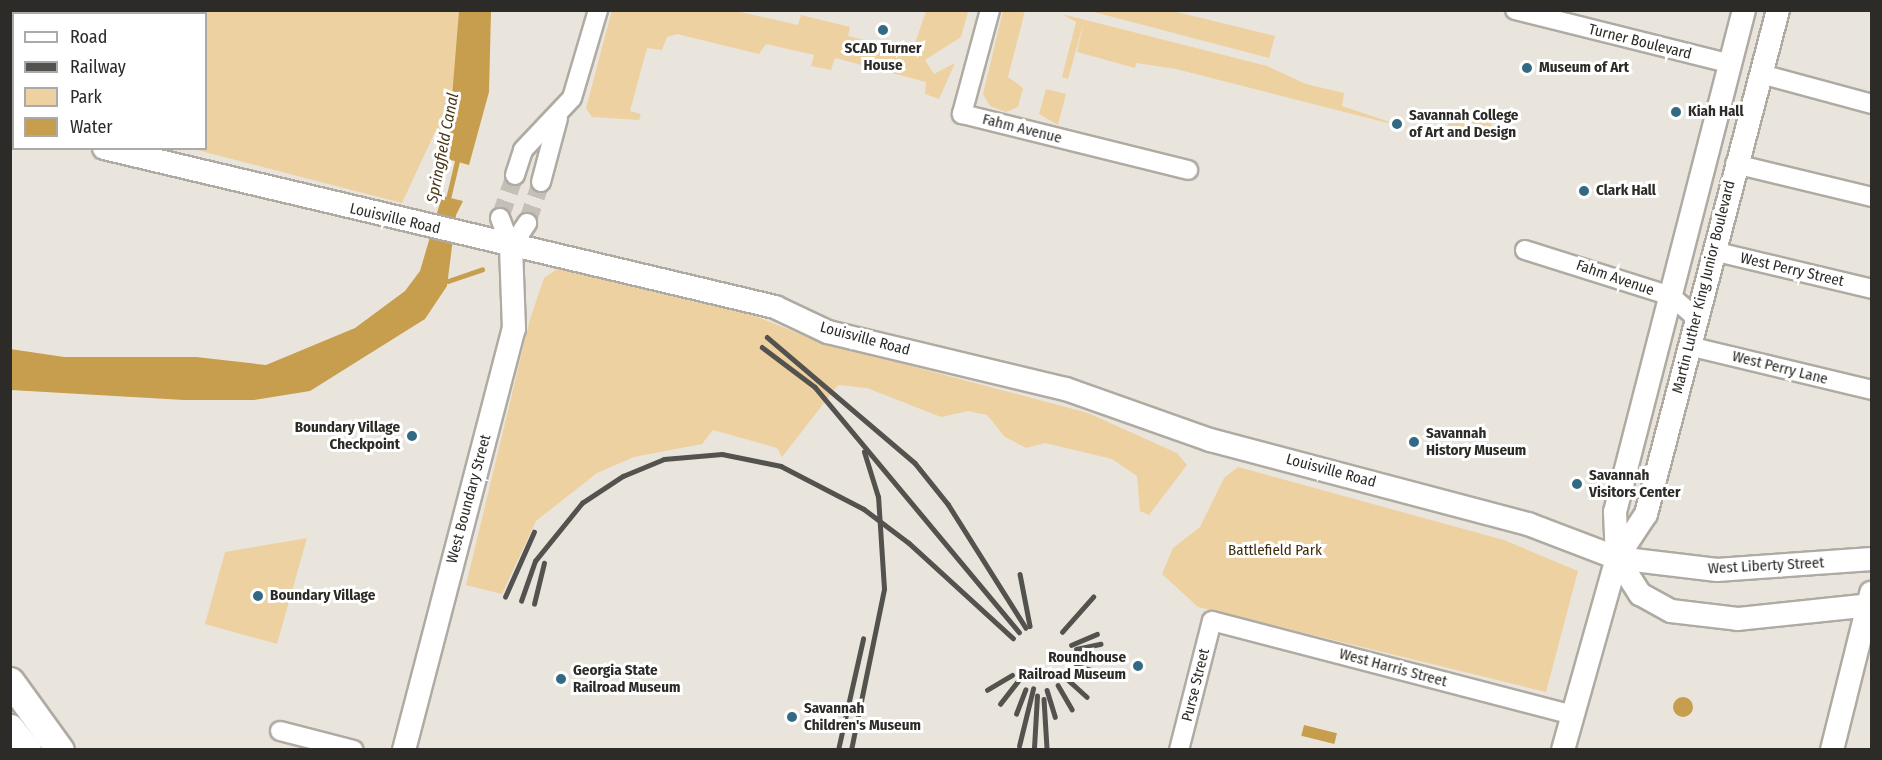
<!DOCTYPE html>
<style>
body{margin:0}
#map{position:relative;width:1882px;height:760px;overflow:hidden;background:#eae5dc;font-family:"Fira Sans Condensed",sans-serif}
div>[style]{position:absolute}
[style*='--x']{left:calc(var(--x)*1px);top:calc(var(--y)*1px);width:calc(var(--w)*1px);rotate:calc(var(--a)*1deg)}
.green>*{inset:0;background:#edd1a0;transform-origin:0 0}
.water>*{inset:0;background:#c79d4e;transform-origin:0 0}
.round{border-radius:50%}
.stream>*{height:5px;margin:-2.5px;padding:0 2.5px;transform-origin:2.5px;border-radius:2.5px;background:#c79d4e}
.minor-tunnel>*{height:18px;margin-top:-9px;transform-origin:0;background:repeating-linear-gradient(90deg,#c4c0b8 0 18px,transparent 0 27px)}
.roads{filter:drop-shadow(2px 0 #afaaa2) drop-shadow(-2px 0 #afaaa2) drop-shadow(0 2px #afaaa2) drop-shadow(0 -2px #afaaa2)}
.minor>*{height:18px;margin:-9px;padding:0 9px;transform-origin:9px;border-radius:9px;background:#fff}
.major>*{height:22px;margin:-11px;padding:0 11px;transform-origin:11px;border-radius:11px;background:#fff}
.highway>*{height:27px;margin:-13.5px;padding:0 13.5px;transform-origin:13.5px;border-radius:13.5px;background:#fff}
.rail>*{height:4.5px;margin:-2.25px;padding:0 2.25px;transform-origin:2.25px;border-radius:2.25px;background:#54524e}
.dots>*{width:16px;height:16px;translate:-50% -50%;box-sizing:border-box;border:3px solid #fff;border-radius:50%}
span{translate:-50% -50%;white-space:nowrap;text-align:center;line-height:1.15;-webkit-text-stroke:6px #fff;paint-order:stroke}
.street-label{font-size:15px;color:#2c2b28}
.poi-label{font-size:15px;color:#2c2b28;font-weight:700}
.left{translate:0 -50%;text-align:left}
.right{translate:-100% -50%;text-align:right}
.park-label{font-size:15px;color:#3f2e0a}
.water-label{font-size:16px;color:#483614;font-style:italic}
.frame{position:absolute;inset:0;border:12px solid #2c2b28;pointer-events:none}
.legend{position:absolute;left:12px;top:12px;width:195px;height:138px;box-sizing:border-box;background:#fff;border:2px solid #abaaa9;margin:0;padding:8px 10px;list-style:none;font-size:18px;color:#2c2b28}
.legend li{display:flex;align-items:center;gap:12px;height:30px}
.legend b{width:30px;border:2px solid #abaaa9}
</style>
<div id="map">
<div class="green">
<div style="clip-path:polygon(612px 10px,736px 11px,798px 25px,801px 15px,850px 27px,848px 36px,912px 52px,926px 11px,968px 12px,961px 37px,925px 60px,934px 74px,955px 63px,939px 99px,925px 94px,926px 82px,835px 58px,831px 70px,811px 66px,814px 55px,766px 44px,759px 54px,677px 34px,667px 37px,662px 50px,647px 48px,630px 111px,641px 114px,639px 120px,592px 117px,586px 108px)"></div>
<div style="clip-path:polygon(10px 11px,459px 11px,451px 130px,441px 136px,435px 132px,402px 203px,193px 149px,206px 148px,206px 14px,14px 14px,13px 97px)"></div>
<div style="clip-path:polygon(1003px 11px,1025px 11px,1008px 77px,1023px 88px,1018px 107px,1006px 112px,990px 106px,983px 94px)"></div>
<div style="clip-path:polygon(1090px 11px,1173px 11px,1275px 36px,1269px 58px)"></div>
<div style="clip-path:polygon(1062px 14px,1267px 66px,1306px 84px,1344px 93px,1342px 106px,1411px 129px,1176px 69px,1136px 63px,1135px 68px,1077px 52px,1084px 21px,1068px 79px,1062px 77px,1076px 22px)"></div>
<div style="clip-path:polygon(1046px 89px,1066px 94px,1058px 125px,1039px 114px)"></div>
<div style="left:1451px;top:113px;width:42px;height:14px;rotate:14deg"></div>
<div style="clip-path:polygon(557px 269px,755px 316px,817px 341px,1088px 413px,1177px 453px,1187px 465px,1149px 515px,1140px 511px,1137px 476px,1112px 459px,1045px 443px,1026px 448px,1005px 437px,987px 415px,968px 411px,941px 417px,867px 388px,838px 385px,782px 457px,777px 448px,713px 430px,702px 444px,634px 457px,597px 473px,536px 521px,502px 594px,466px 585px,530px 319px,544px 278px)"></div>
<div style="clip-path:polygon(1238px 467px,1504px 540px,1578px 571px,1546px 692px,1198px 607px,1162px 574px,1173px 548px,1200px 527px,1224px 478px)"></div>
<div style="clip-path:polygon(307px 538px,277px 644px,205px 624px,225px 552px)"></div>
</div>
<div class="water">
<div style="clip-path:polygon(459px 11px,491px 12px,489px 92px,469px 165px,447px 159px)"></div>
<div style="clip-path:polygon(442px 196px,463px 201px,456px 215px,447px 286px,425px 319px,310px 391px,254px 400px,184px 400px,11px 390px,10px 349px,64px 357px,196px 357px,266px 365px,355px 328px,405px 291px,420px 271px)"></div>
<div class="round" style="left:1673px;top:697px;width:20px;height:20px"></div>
<div style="left:1304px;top:725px;width:34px;height:11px;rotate:14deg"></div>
</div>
<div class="stream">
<div style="--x:447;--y:203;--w:47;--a:-76.6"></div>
<div style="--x:448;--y:281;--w:36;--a:-19"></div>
</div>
<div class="minor-tunnel">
<div style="--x:500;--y:218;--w:46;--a:-70.8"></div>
<div style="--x:527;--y:223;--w:43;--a:-71.1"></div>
</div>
<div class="roads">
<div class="minor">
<div style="--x:990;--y:10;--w:108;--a:105.1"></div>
<div style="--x:962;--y:114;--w:233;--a:13.9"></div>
<div style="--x:1515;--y:10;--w:223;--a:14"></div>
<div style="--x:1761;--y:74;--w:115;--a:15.1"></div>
<div style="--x:1735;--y:164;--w:141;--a:13.5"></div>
<div style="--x:515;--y:175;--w:26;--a:-72"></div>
<div style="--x:523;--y:150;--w:71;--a:-46.7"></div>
<div style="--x:572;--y:98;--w:92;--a:-73.5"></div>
<div style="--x:541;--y:182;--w:66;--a:-75.1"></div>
<div style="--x:500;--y:218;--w:31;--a:69"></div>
<div style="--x:511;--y:247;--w:29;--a:-56"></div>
<div style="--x:1525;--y:250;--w:153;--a:17.5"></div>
<div style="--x:1671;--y:296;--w:35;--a:41"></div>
<div style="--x:1713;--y:251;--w:163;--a:13.4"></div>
<div style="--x:1689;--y:346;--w:188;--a:13.5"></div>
<div style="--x:280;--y:731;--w:76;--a:14.4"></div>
<div style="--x:1179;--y:750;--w:133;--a:-75.7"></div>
<div style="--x:1212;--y:621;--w:373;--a:14.6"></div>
</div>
<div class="major">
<div style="--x:10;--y:125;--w:4;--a:14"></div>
<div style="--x:104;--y:148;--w:690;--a:13.33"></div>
<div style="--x:775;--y:307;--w:59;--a:25.3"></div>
<div style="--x:828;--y:332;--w:245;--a:13.5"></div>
<div style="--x:1066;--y:389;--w:153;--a:19.5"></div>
<div style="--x:1210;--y:440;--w:329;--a:14.8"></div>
<div style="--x:1528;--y:524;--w:95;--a:20.9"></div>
<div style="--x:1617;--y:558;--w:101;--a:6.8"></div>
<div style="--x:1717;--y:570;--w:155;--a:-4.1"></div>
<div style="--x:1617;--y:558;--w:46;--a:-92.5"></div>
<div style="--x:1615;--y:512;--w:518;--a:-75.59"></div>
<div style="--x:1617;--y:558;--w:43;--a:57.4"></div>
<div style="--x:1640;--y:594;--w:35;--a:29"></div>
<div style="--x:1671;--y:611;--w:67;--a:6.8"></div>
<div style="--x:1738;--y:619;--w:135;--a:-6"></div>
<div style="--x:404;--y:750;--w:435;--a:-75.4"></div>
<div style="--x:514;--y:329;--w:82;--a:-92.1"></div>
<div style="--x:1563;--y:750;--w:199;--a:-74.3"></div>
<div style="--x:1617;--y:558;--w:53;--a:-56.6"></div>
<div style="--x:1646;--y:514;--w:521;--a:-75.32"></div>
<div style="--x:1832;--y:750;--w:162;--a:-76"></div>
</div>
<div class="highway">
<div style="--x:10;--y:681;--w:85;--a:54.1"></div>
<div style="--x:10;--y:728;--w:28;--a:52"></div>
</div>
</div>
<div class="rail">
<div style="--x:767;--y:337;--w:194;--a:40.4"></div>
<div style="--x:915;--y:463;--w:53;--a:51.2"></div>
<div style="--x:948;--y:504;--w:146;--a:57.8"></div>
<div style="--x:762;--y:347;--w:66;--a:37"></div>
<div style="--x:815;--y:387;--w:319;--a:50.2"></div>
<div style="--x:1020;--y:574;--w:53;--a:79.1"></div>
<div style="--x:505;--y:597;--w:71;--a:-66"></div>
<div style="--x:521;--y:601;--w:42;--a:-70.7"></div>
<div style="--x:535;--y:561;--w:75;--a:-51"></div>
<div style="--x:582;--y:503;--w:49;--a:-33.4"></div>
<div style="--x:623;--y:476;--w:44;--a:-22.5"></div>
<div style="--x:664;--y:459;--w:58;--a:-4.9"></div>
<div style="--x:722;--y:454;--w:60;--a:11.5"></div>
<div style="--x:781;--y:466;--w:93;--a:27.4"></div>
<div style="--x:864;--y:509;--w:56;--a:37.1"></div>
<div style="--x:909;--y:543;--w:141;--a:42.4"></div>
<div style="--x:534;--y:604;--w:42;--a:-76.3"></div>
<div style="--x:1062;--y:632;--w:47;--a:-48.5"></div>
<div style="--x:1071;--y:645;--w:28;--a:-23"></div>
<div style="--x:1076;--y:649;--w:25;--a:-12"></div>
<div style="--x:1073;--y:660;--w:28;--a:2"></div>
<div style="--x:1076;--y:666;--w:25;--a:14"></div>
<div style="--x:1066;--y:678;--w:28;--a:42"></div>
<div style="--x:1058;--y:685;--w:28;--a:60"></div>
<div style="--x:987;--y:690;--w:29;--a:-31"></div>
<div style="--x:1047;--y:690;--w:28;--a:73"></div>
<div style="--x:1044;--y:699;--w:49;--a:86.5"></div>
<div style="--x:1000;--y:704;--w:29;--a:-52"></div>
<div style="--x:1016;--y:714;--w:26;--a:-69"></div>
<div style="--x:1019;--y:746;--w:59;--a:-76.2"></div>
<div style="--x:1034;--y:748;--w:52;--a:-86.7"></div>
<div style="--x:838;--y:750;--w:114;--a:-77.3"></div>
<div style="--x:851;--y:750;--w:164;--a:-78.4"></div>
<div style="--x:884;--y:589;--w:92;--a:-93.7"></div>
<div style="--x:878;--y:497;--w:47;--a:-107.3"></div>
</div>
<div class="dots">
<div style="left:883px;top:30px;background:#326a84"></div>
<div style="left:1527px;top:68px;background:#326a84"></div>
<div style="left:1676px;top:112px;background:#326a84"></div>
<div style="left:1397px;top:124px;background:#326a84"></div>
<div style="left:1584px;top:191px;background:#326a84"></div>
<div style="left:412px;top:436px;background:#326a84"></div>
<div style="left:1414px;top:442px;background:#326a84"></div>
<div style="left:1577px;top:484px;background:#326a84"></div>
<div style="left:258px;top:596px;background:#326a84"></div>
<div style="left:1138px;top:666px;background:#326a84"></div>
<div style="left:561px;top:679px;background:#326a84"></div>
<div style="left:792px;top:717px;background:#326a84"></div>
</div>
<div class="street-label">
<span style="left:1640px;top:42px;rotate:14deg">Turner Boulevard</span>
<span style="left:1022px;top:129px;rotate:14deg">Fahm Avenue</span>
<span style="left:395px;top:219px;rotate:13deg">Louisville Road</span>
<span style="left:1792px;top:270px;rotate:13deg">West Perry Street</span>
<span style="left:1615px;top:278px;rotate:19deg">Fahm Avenue</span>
<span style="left:1704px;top:287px;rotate:-76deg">Martin Luther King Junior Boulevard</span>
<span style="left:865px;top:339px;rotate:15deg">Louisville Road</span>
<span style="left:1780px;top:368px;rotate:14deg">West Perry Lane</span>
<span style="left:1331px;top:471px;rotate:15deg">Louisville Road</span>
<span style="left:469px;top:499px;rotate:-75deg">West Boundary Street</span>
<span style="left:1766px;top:566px;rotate:-3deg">West Liberty Street</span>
<span style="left:1393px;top:668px;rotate:15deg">West Harris Street</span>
<span style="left:1196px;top:685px;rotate:-76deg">Purse Street</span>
</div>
<div class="poi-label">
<span style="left:883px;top:57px">SCAD Turner<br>House</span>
<span class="left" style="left:1539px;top:68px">Museum of Art</span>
<span class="left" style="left:1688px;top:112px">Kiah Hall</span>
<span class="left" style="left:1409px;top:124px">Savannah College<br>of Art and Design</span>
<span class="left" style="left:1596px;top:191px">Clark Hall</span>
<span class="right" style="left:400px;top:436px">Boundary Village<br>Checkpoint</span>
<span class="left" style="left:1426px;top:442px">Savannah<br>History Museum</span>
<span class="left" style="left:1589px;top:484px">Savannah<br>Visitors Center</span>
<span class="left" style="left:270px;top:596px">Boundary Village</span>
<span class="right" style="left:1126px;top:666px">Roundhouse<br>Railroad Museum</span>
<span class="left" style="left:573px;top:679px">Georgia State<br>Railroad Museum</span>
<span class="left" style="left:804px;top:717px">Savannah<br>Children's Museum</span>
</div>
<div class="park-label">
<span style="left:1275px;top:551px">Battlefield Park</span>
</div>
<div class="water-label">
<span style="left:443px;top:148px;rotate:-79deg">Springfield Canal</span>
</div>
<div class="frame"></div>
<ul class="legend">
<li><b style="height:8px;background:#fff"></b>Road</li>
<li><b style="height:8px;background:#54524e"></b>Railway</li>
<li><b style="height:16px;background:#edd1a0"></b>Park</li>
<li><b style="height:16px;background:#c79d4e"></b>Water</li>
</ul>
</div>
